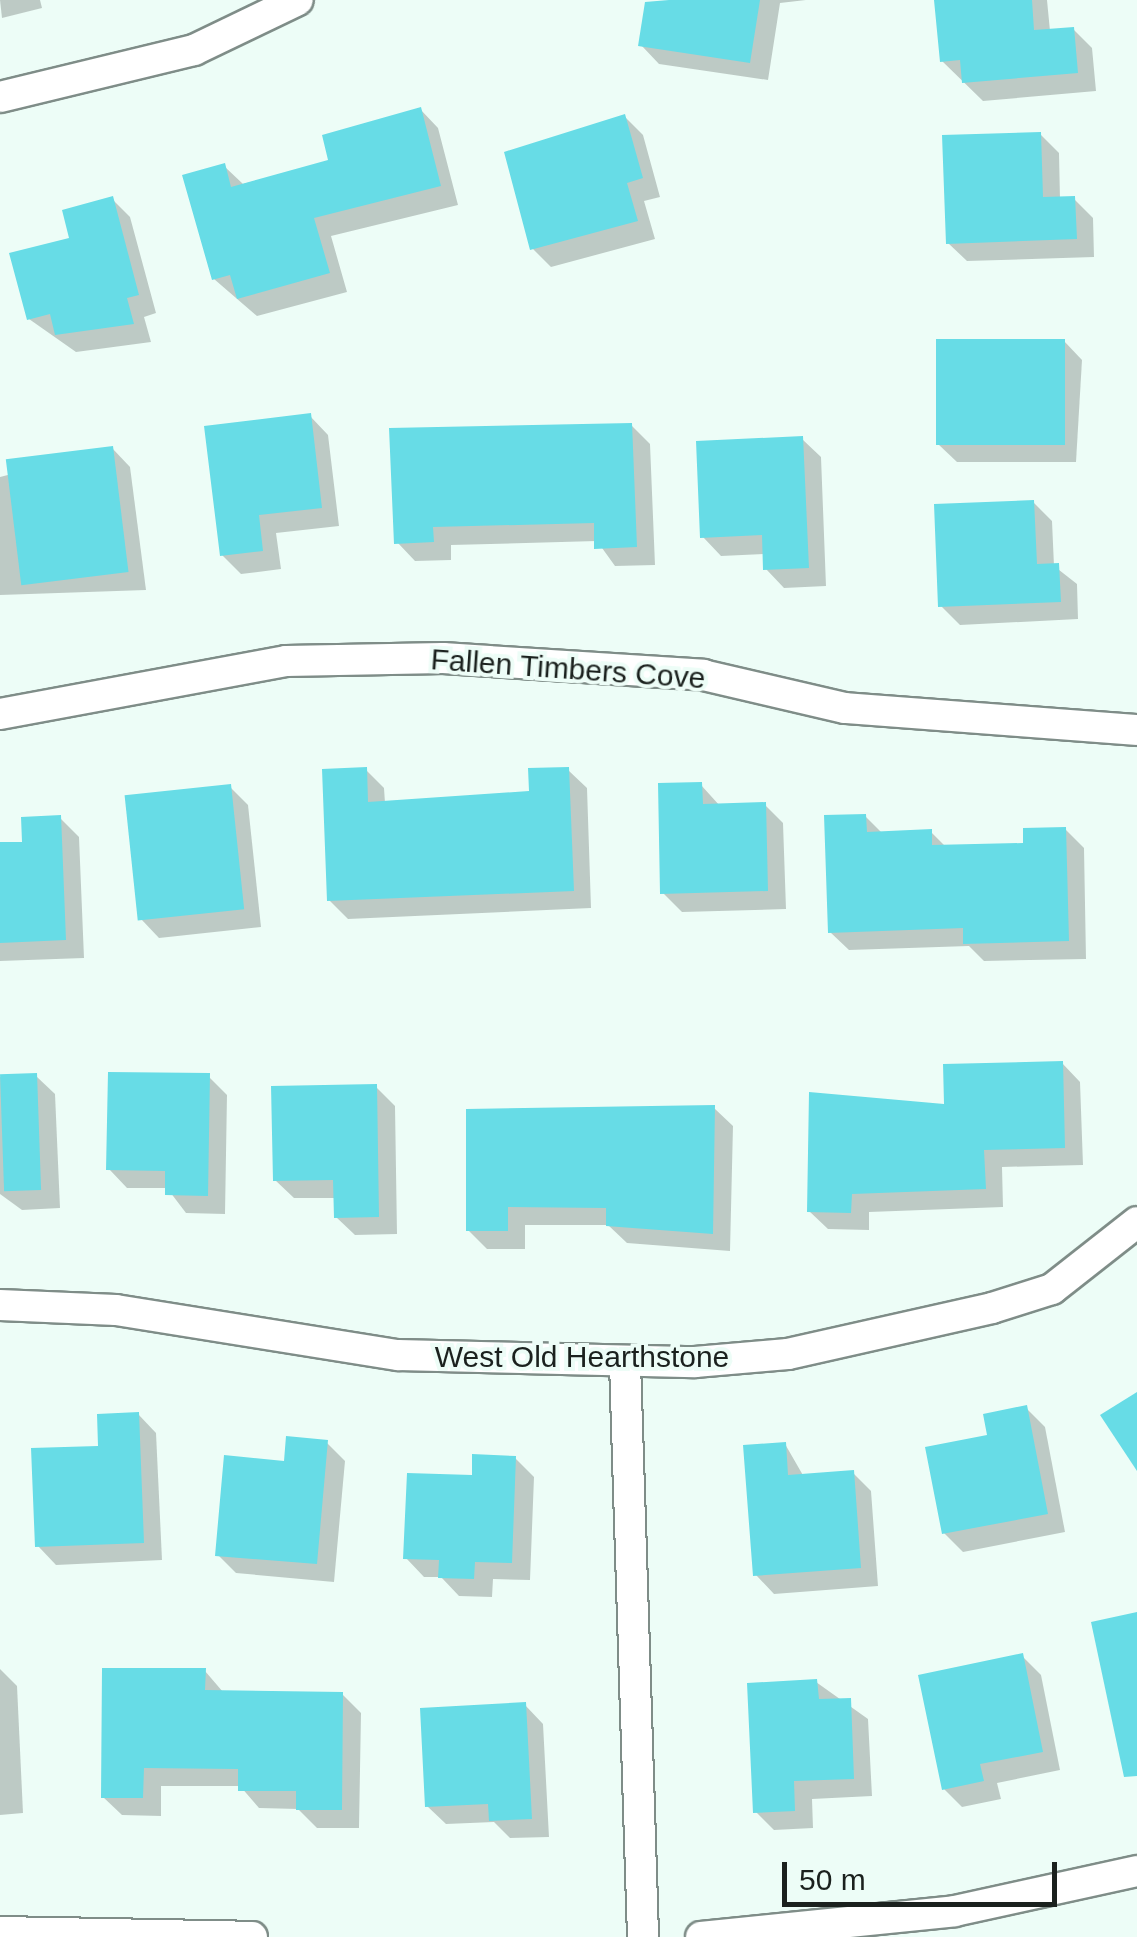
<!DOCTYPE html>
<style>
body{margin:0}
#map{position:relative;width:1137px;height:1937px;overflow:hidden;background:#edfdf7;font-family:Arial,sans-serif}
div>[style]{position:absolute}
[style*='--x']{left:calc(var(--x)*1px);top:calc(var(--y)*1px);width:calc(var(--w)*1px);rotate:calc(var(--a)*1deg)}
.shadow>*{inset:0;background:#0003}
.building>*{inset:0;background:#67dce6;transform-origin:0 0}
.roads{filter:drop-shadow(2px 0 #7f8d88) drop-shadow(-2px 0 #7f8d88) drop-shadow(0 2px #7f8d88) drop-shadow(0 -2px #7f8d88)}
.minor>*{height:30px;margin:-15px;padding:0 15px;transform-origin:15px;border-radius:15px;background:#fff}
span{translate:-50% -50%;white-space:nowrap;text-align:center;line-height:1.15;-webkit-text-stroke:8px #edfdf7;paint-order:stroke}
.street-label{font-size:30px;color:#1b211e}
.scale{position:absolute;left:782px;top:1862px;width:275px;height:45px;box-sizing:border-box;border:5px solid #1b211e;border-top:0;padding-left:12px;font-size:30px;line-height:35px;white-space:nowrap;color:#1b211e;-webkit-text-stroke:8px #edfdf7;paint-order:stroke}
</style>
<div id="map">
<div class="shadow">
<div style="clip-path:polygon(0 0,40px 0,42px 8px,2px 18px)"></div>
<div style="clip-path:polygon(671px 0,806px 0,780px 3px,768px 80px,659px 64px,641px 45px)"></div>
<div style="clip-path:polygon(937px 0,1047px 0,1050px 31px,1073px 29px,1092px 48px,1096px 91px,983px 101px,942px 61px)"></div>
<div style="clip-path:polygon(420px 109px,438px 128px,458px 205px,331px 236px,347px 292px,257px 316px,214px 279px,224px 166px,243px 184px,332px 162px)"></div>
<div style="clip-path:polygon(625px 117px,643px 135px,660px 197px,644px 201px,655px 239px,551px 267px,533px 249px)"></div>
<div style="clip-path:polygon(1040px 134px,1059px 153px,1060px 199px,1074px 199px,1093px 218px,1094px 257px,967px 261px,948px 243px)"></div>
<div style="clip-path:polygon(112px 199px,130px 217px,156px 313px,144px 317px,151px 342px,76px 352px,29px 319px,73px 239px)"></div>
<div style="clip-path:polygon(1064px 341px,1082px 360px,1076px 462px,957px 462px,938px 444px)"></div>
<div style="clip-path:polygon(310px 416px,328px 435px,339px 526px,276px 533px,281px 569px,241px 574px,222px 555px)"></div>
<div style="clip-path:polygon(631px 425px,650px 444px,655px 565px,615px 566px,597px 541px,451px 545px,451px 560px,415px 561px,397px 542px)"></div>
<div style="clip-path:polygon(802px 439px,821px 457px,826px 586px,784px 588px,766px 569px,765px 554px,721px 556px,703px 537px)"></div>
<div style="clip-path:polygon(112px 448px,130px 467px,146px 590px,0 595px,0 477px)"></div>
<div style="clip-path:polygon(1033px 502px,1052px 521px,1054px 566px,1077px 584px,1078px 619px,960px 625px,941px 606px)"></div>
<div style="clip-path:polygon(366px 770px,384px 788px,385px 803px,531px 793px,568px 770px,587px 788px,591px 908px,348px 919px,329px 900px)"></div>
<div style="clip-path:polygon(701px 785px,720px 806px,765px 805px,783px 823px,786px 909px,682px 912px,663px 893px)"></div>
<div style="clip-path:polygon(230px 787px,248px 805px,261px 927px,159px 938px,141px 919px)"></div>
<div style="clip-path:polygon(865px 816px,883px 834px,931px 832px,946px 847px,1026px 845px,1065px 829px,1084px 848px,1086px 959px,984px 961px,969px 946px,849px 950px,830px 932px)"></div>
<div style="clip-path:polygon(60px 818px,79px 837px,84px 958px,0 961px,0 845px,24px 844px)"></div>
<div style="clip-path:polygon(1062px 1063px,1080px 1082px,1083px 1165px,1002px 1167px,1003px 1207px,869px 1212px,869px 1230px,828px 1229px,809px 1211px,946px 1106px)"></div>
<div style="clip-path:polygon(36px 1076px,55px 1094px,60px 1208px,22px 1210px,0 1194px,0 1077px)"></div>
<div style="clip-path:polygon(208px 1076px,227px 1095px,225px 1214px,186px 1213px,167px 1188px,127px 1188px,109px 1169px)"></div>
<div style="clip-path:polygon(376px 1087px,395px 1106px,397px 1234px,355px 1235px,336px 1217px,336px 1198px,294px 1198px,275px 1180px)"></div>
<div style="clip-path:polygon(714px 1108px,733px 1126px,730px 1251px,627px 1243px,608px 1225px,525px 1225px,525px 1249px,487px 1249px,468px 1230px,469px 1111px)"></div>
<div style="clip-path:polygon(1026px 1408px,1045px 1427px,1065px 1532px,963px 1552px,944px 1533px,990px 1437px)"></div>
<div style="clip-path:polygon(138px 1414px,156px 1433px,162px 1560px,56px 1565px,38px 1546px,101px 1448px)"></div>
<div style="clip-path:polygon(327px 1443px,345px 1461px,334px 1582px,236px 1573px,218px 1555px,286px 1464px)"></div>
<div style="clip-path:polygon(785px 1444px,804px 1477px,853px 1473px,871px 1491px,878px 1586px,774px 1594px,756px 1575px)"></div>
<div style="clip-path:polygon(515px 1458px,534px 1477px,530px 1580px,493px 1579px,492px 1597px,459px 1596px,441px 1577px,424px 1577px,406px 1558px,474px 1478px)"></div>
<div style="clip-path:polygon(1022px 1656px,1041px 1675px,1060px 1770px,997px 1783px,1001px 1799px,962px 1807px,944px 1789px)"></div>
<div style="clip-path:polygon(0 1669px,17px 1686px,23px 1813px,0 1815px)"></div>
<div style="clip-path:polygon(205px 1671px,223px 1692px,342px 1694px,361px 1713px,359px 1828px,317px 1828px,298px 1809px,259px 1808px,240px 1786px,161px 1786px,161px 1816px,122px 1815px,103px 1797px)"></div>
<div style="clip-path:polygon(816px 1682px,868px 1719px,872px 1796px,812px 1799px,813px 1828px,774px 1830px,755px 1811px)"></div>
<div style="clip-path:polygon(525px 1705px,543px 1724px,549px 1837px,510px 1838px,494px 1822px,446px 1824px,427px 1806px)"></div>
</div>
<div class="building">
<div style="clip-path:polygon(669px 0,760px 0,750px 63px,638px 46px,645px 2px)"></div>
<div style="clip-path:polygon(934px 0,1032px 0,1034px 30px,1074px 27px,1078px 73px,962px 83px,960px 60px,940px 62px)"></div>
<div style="clip-path:polygon(421px 107px,441px 186px,314px 218px,330px 273px,237px 299px,230px 275px,212px 280px,182px 175px,225px 163px,231px 187px,328px 160px,322px 135px)"></div>
<div style="clip-path:polygon(625px 114px,643px 178px,627px 183px,638px 221px,530px 250px,504px 152px)"></div>
<div style="clip-path:polygon(1041px 132px,1043px 197px,1075px 196px,1077px 239px,946px 244px,942px 135px)"></div>
<div style="clip-path:polygon(113px 196px,139px 295px,127px 298px,134px 324px,55px 335px,50px 314px,27px 320px,9px 253px,69px 238px,62px 210px)"></div>
<div style="left:936px;top:339px;width:129px;height:106px"></div>
<div style="clip-path:polygon(311px 413px,322px 508px,259px 515px,263px 551px,220px 556px,204px 426px)"></div>
<div style="clip-path:polygon(632px 423px,637px 547px,594px 549px,594px 523px,433px 527px,434px 542px,394px 544px,389px 428px)"></div>
<div style="clip-path:polygon(803px 436px,809px 568px,763px 570px,762px 535px,700px 538px,696px 441px)"></div>
<div style="left:113px;top:446px;width:127px;height:108px;rotate:83deg"></div>
<div style="clip-path:polygon(1034px 500px,1037px 564px,1059px 563px,1061px 602px,938px 607px,934px 504px)"></div>
<div style="clip-path:polygon(367px 767px,368px 802px,529px 791px,528px 768px,569px 767px,574px 891px,327px 901px,322px 769px)"></div>
<div style="clip-path:polygon(702px 782px,703px 804px,766px 802px,768px 891px,660px 894px,658px 783px)"></div>
<div style="left:231px;top:784px;width:126px;height:107px;rotate:84deg"></div>
<div style="clip-path:polygon(866px 814px,867px 832px,932px 829px,932px 845px,1023px 843px,1023px 828px,1066px 827px,1069px 941px,963px 944px,963px 928px,828px 933px,824px 815px)"></div>
<div style="clip-path:polygon(61px 815px,66px 940px,0 943px,0 842px,22px 842px,21px 817px)"></div>
<div style="clip-path:polygon(1063px 1061px,1065px 1148px,984px 1150px,986px 1189px,852px 1194px,851px 1213px,807px 1212px,809px 1092px,944px 1104px,943px 1064px)"></div>
<div style="clip-path:polygon(108px 1072px,210px 1073px,208px 1196px,165px 1195px,165px 1171px,106px 1170px)"></div>
<div style="left:37px;top:1073px;width:117px;height:37px;rotate:88deg"></div>
<div style="clip-path:polygon(377px 1084px,379px 1217px,334px 1218px,333px 1180px,273px 1181px,271px 1086px)"></div>
<div style="clip-path:polygon(715px 1105px,713px 1234px,606px 1226px,606px 1208px,508px 1207px,508px 1231px,466px 1231px,466px 1109px)"></div>
<div style="clip-path:polygon(1137px 1392px,1137px 1471px,1100px 1415px)"></div>
<div style="clip-path:polygon(1027px 1405px,1048px 1514px,942px 1534px,925px 1447px,987px 1435px,983px 1414px)"></div>
<div style="clip-path:polygon(139px 1412px,144px 1543px,35px 1547px,31px 1448px,98px 1446px,97px 1414px)"></div>
<div style="clip-path:polygon(286px 1436px,328px 1440px,317px 1564px,215px 1556px,224px 1455px,284px 1461px)"></div>
<div style="clip-path:polygon(786px 1442px,788px 1475px,854px 1470px,861px 1568px,753px 1576px,743px 1445px)"></div>
<div style="clip-path:polygon(472px 1454px,516px 1456px,512px 1563px,475px 1562px,474px 1579px,438px 1578px,439px 1560px,403px 1559px,407px 1473px,472px 1475px)"></div>
<div style="clip-path:polygon(1137px 1612px,1137px 1776px,1124px 1777px,1091px 1622px)"></div>
<div style="clip-path:polygon(1023px 1653px,1043px 1752px,980px 1764px,984px 1781px,942px 1790px,918px 1675px)"></div>
<div style="clip-path:polygon(102px 1668px,206px 1668px,205px 1690px,343px 1692px,342px 1810px,296px 1810px,296px 1791px,238px 1791px,238px 1769px,144px 1768px,143px 1798px,101px 1798px)"></div>
<div style="clip-path:polygon(817px 1679px,819px 1699px,851px 1698px,854px 1779px,794px 1781px,795px 1811px,753px 1813px,747px 1683px)"></div>
<div style="clip-path:polygon(526px 1702px,532px 1819px,489px 1821px,488px 1804px,425px 1807px,420px 1708px)"></div>
</div>
<div class="roads">
<div class="minor">
<div style="--x:0;--y:97;--w:200;--a:-13.6"></div>
<div style="--x:194;--y:50;--w:115;--a:-25.7"></div>
<div style="--x:0;--y:714;--w:291;--a:-10.5"></div>
<div style="--x:286;--y:661;--w:157;--a:-1.1"></div>
<div style="--x:443;--y:658;--w:261;--a:3.7"></div>
<div style="--x:703;--y:675;--w:146;--a:13.1"></div>
<div style="--x:845;--y:708;--w:293;--a:4.3"></div>
<div style="--x:0;--y:1305;--w:116;--a:2.5"></div>
<div style="--x:116;--y:1310;--w:286;--a:9.1"></div>
<div style="--x:398;--y:1355;--w:297;--a:1.4"></div>
<div style="--x:695;--y:1362;--w:93;--a:-4.9"></div>
<div style="--x:788;--y:1354;--w:209;--a:-12.7"></div>
<div style="--x:992;--y:1308;--w:63;--a:-17.6"></div>
<div style="--x:1052;--y:1289;--w:108;--a:-38.2"></div>
<div style="--x:625;--y:1363;--w:574;--a:88.2"></div>
<div style="--x:0;--y:1932;--w:252;--a:1.1"></div>
<div style="--x:701;--y:1937;--w:255;--a:-5.8"></div>
<div style="--x:955;--y:1911;--w:186;--a:-12.4"></div>
</div>
</div>
<div class="street-label">
<span style="left:568px;top:669px;rotate:4deg">Fallen Timbers Cove</span>
<span style="left:582px;top:1357px">West Old Hearthstone</span>
</div>
<div class="scale">50 m</div>
</div>
